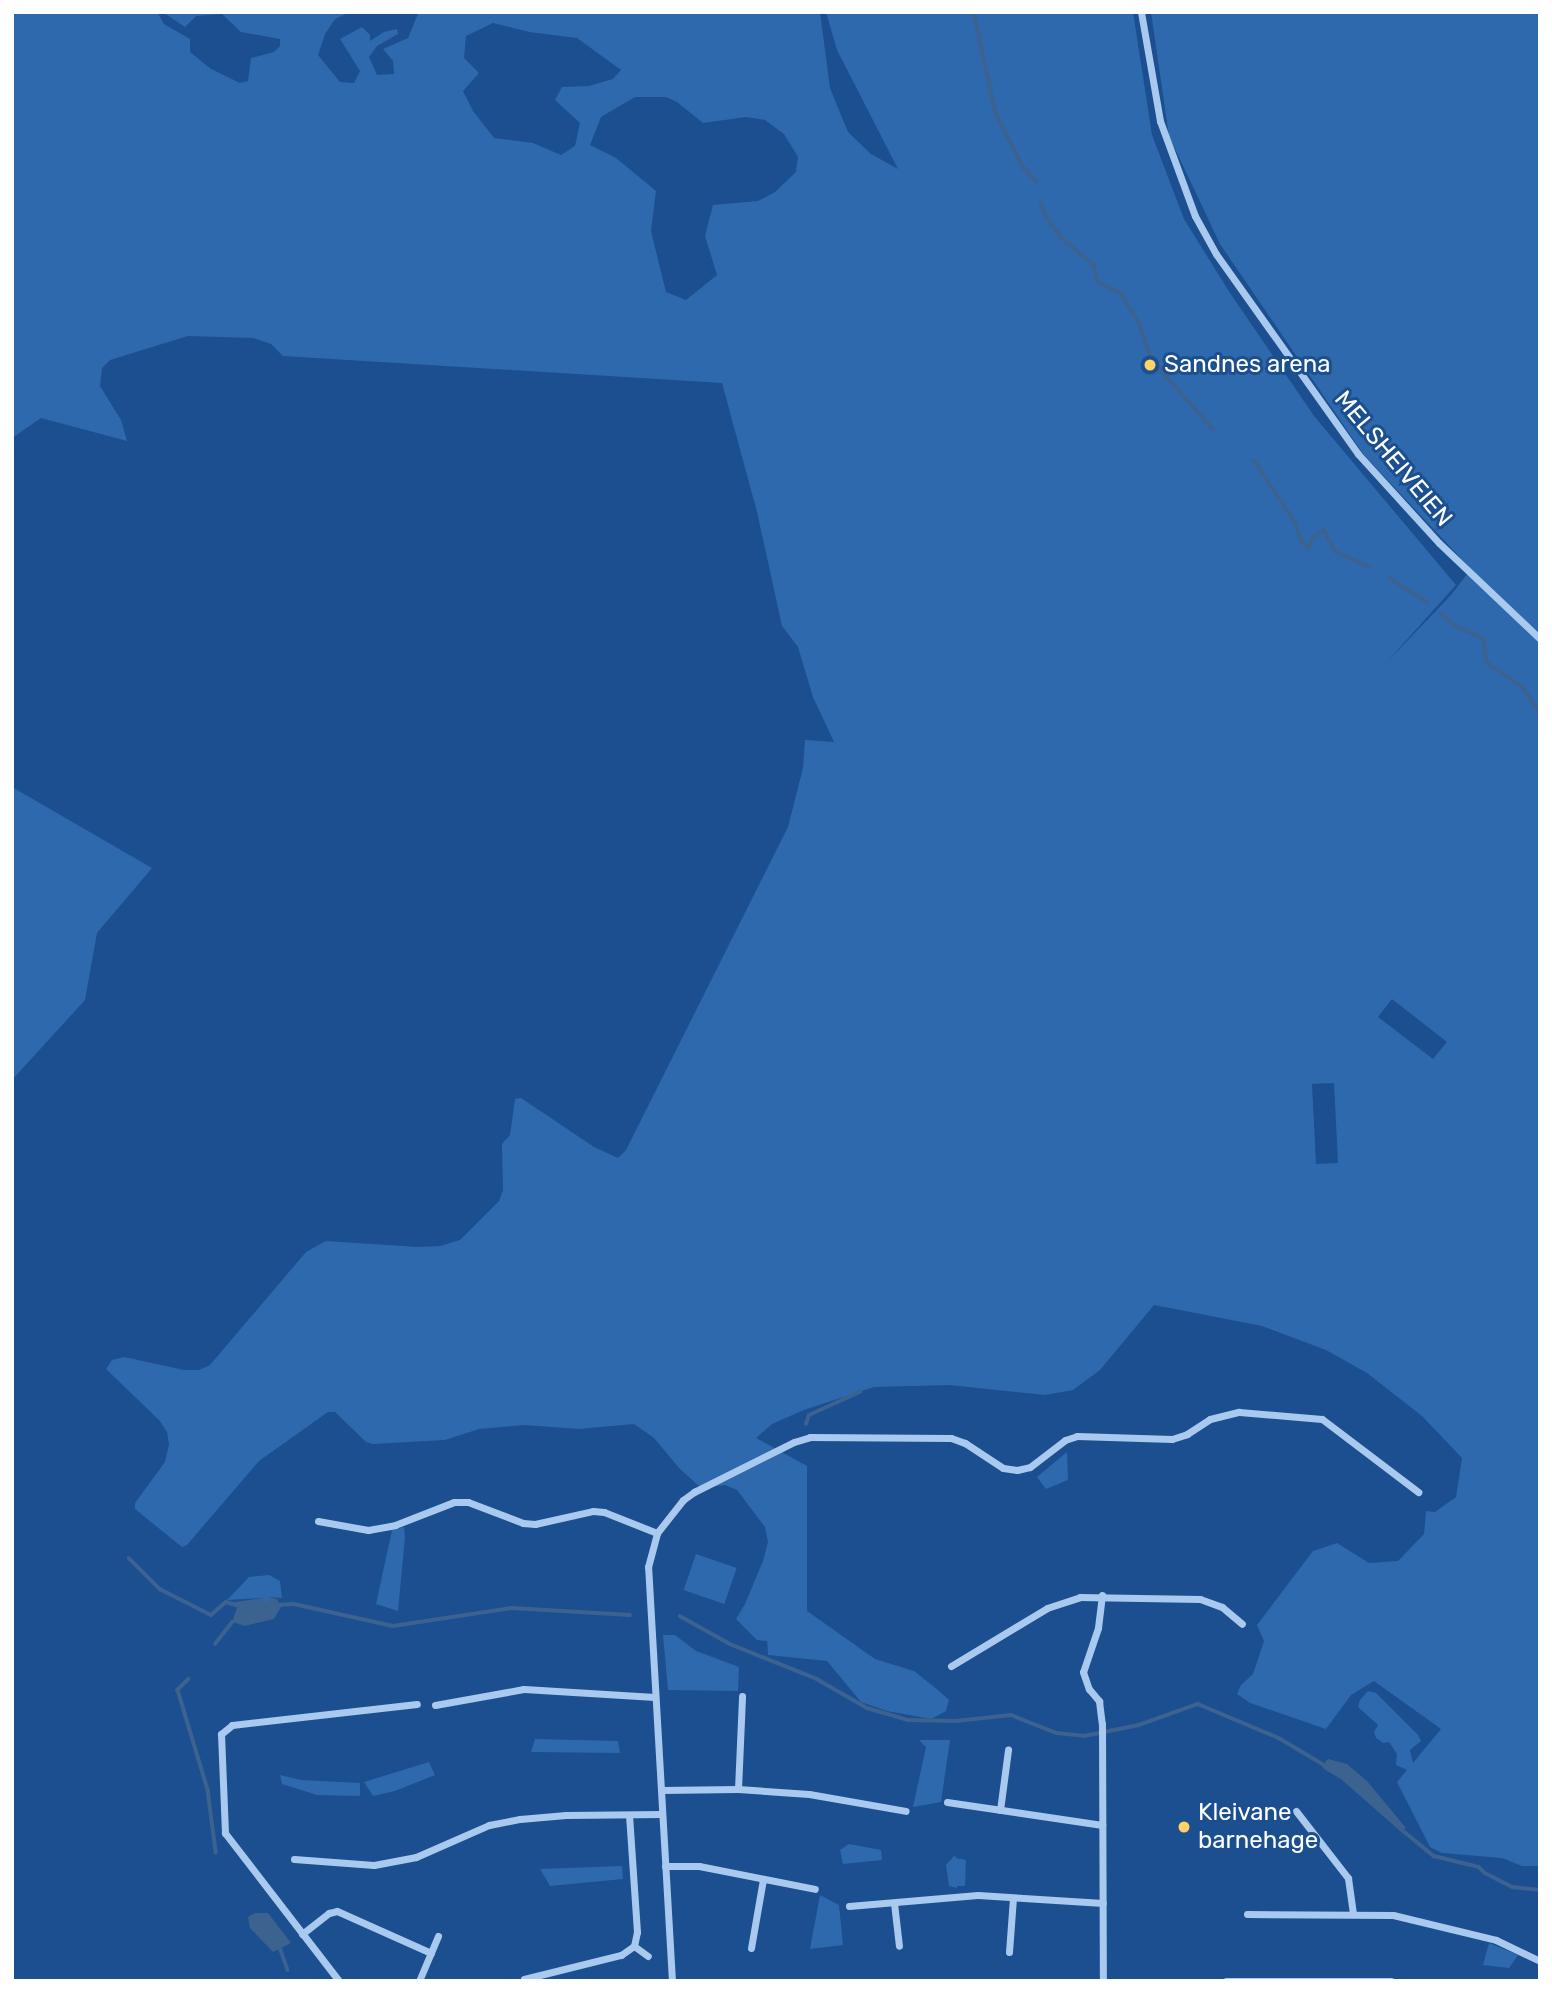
<!DOCTYPE html>
<style>
body{margin:0}
#map{position:relative;width:1552px;height:1993px;overflow:hidden;background:#1b4f8f;font-family:Rubik,sans-serif}
div>[style]{position:absolute}
[style*='--x']{left:calc(var(--x)*1px);top:calc(var(--y)*1px);width:calc(var(--w)*1px);rotate:calc(var(--a)*1deg)}
.green>*{inset:0;background:#2e69ad;transform-origin:0 0}
.water>*{inset:0;background:#3c6290}
.stream>*{height:3.5px;margin:-1.75px;padding:0 1.75px;transform-origin:1.75px;border-radius:1.75px;background:#3c6290}
.street>*{height:7px;margin:-3.5px;padding:0 3.5px;transform-origin:3.5px;border-radius:3.5px;background:#a9c9ee}
.dots>*{width:19px;height:19px;translate:-50% -50%;box-sizing:border-box;border:4px solid #1b4f8f;border-radius:50%}
span{translate:-50% -50%;white-space:nowrap;text-align:center;line-height:1.15;-webkit-text-stroke:6px #1b4f8f;paint-order:stroke}
.poi-label{font-size:24px;color:#fff}
.left{translate:0 -50%;text-align:left}
.street-label{font-size:24px;color:#fff}
.frame{position:absolute;inset:0;border:14px solid #fff;pointer-events:none}
</style>
<div id="map">
<div class="green">
<div style="clip-path:polygon(evenodd,12px 12px,157px 12px,164px 24px,190px 39px,190px 52px,211px 69px,240px 83px,248px 81px,251px 58px,274px 52px,280px 46px,280px 39px,241px 32px,222px 14px,196px 16px,185px 27px,164px 13px,350px 12px,335px 19px,325px 34px,318px 55px,340px 82px,354px 83px,360px 71px,340px 39px,362px 27px,370px 35px,370px 41px,384px 32px,397px 29px,398px 34px,377px 46px,369px 57px,377px 75px,394px 74px,393px 61px,383px 49px,408px 38px,418px 14px,412px 12px,820px 12px,830px 88px,848px 132px,871px 154px,898px 169px,837px 50px,826px 12px,1133px 12px,1152px 135px,1184px 219px,1230px 293px,1314px 416px,1456px 585px,1386px 663px,1451px 595px,1468px 573px,1469px 567px,1364px 455px,1220px 244px,1169px 136px,1151px 12px,1540px 12px,1540px 1866px,1522px 1866px,1502px 1858px,1442px 1853px,1430px 1847px,1397px 1782px,1407px 1770px,1396px 1765px,1397px 1754px,1389px 1742px,1383px 1743px,1376px 1738px,1374px 1732px,1378px 1725px,1358px 1707px,1360px 1700px,1368px 1691px,1376px 1693px,1418px 1735px,1421px 1741px,1410px 1750px,1413px 1763px,1441px 1729px,1374px 1681px,1351px 1695px,1326px 1729px,1250px 1703px,1237px 1694px,1241px 1685px,1253px 1674px,1264px 1641px,1257px 1625px,1313px 1551px,1337px 1543px,1369px 1563px,1398px 1561px,1424px 1534px,1426px 1511px,1435px 1512px,1456px 1497px,1462px 1458px,1422px 1416px,1367px 1373px,1326px 1350px,1262px 1326px,1154px 1305px,1100px 1370px,1073px 1390px,1045px 1395px,949px 1385px,874px 1387px,804px 1410px,772px 1424px,756px 1438px,807px 1466px,807px 1611px,875px 1659px,914px 1671px,938px 1690px,949px 1700px,946px 1711px,931px 1719px,887px 1711px,861px 1702px,827px 1661px,768px 1655px,767px 1636px,767px 1641px,757px 1640px,736px 1619px,745px 1604px,763px 1561px,768px 1542px,765px 1527px,737px 1490px,725px 1485px,701px 1488px,679px 1468px,654px 1438px,634px 1424px,579px 1429px,524px 1425px,479px 1429px,445px 1440px,373px 1444px,366px 1442px,335px 1412px,328px 1412px,259px 1461px,187px 1545px,182px 1547px,135px 1509px,135px 1503px,165px 1462px,169px 1444px,167px 1432px,160px 1421px,106px 1369px,112px 1360px,124px 1357px,184px 1370px,199px 1370px,210px 1365px,306px 1252px,326px 1241px,418px 1247px,440px 1246px,460px 1240px,499px 1201px,503px 1190px,502px 1144px,510px 1135px,515px 1099px,521px 1098px,594px 1147px,618px 1158px,626px 1150px,788px 827px,803px 768px,805px 740px,834px 742px,813px 697px,798px 647px,782px 626px,757px 512px,722px 383px,283px 356px,271px 344px,253px 338px,188px 336px,110px 360px,102px 368px,100px 386px,121px 420px,127px 441px,41px 418px,12px 438px,12px 12px,493px 23px,529px 32px,577px 38px,621px 70px,613px 79px,589px 86px,562px 87px,555px 100px,580px 123px,575px 146px,561px 155px,533px 143px,494px 138px,473px 111px,463px 91px,479px 73px,464px 58px,466px 36px,493px 23px,12px 12px,635px 97px,666px 97px,677px 102px,703px 123px,746px 117px,765px 120px,784px 134px,798px 157px,796px 172px,775px 192px,758px 201px,713px 205px,705px 236px,717px 275px,686px 300px,666px 292px,651px 231px,656px 191px,616px 158px,590px 145px,601px 117px,635px 97px,12px 12px,1392px 999px,1447px 1042px,1433px 1059px,1378px 1017px,1392px 999px,12px 12px,1334px 1083px,1338px 1163px,1316px 1164px,1312px 1084px,1334px 1083px)"></div>
<div style="clip-path:polygon(12px 787px,152px 868px,97px 933px,85px 1000px,12px 1080px)"></div>
<div style="clip-path:polygon(1067px 1452px,1068px 1480px,1046px 1489px,1037px 1477px)"></div>
<div style="clip-path:polygon(404px 1527px,405px 1537px,398px 1611px,376px 1604px,392px 1530px)"></div>
<div style="left:696px;top:1554px;width:43px;height:38px;rotate:19deg"></div>
<div style="clip-path:polygon(269px 1575px,280px 1581px,282px 1598px,269px 1597px,269px 1602px,263px 1602px,262px 1598px,227px 1600px,249px 1577px)"></div>
<div style="clip-path:polygon(663px 1635px,675px 1635px,696px 1651px,739px 1667px,738px 1691px,668px 1690px)"></div>
<div style="clip-path:polygon(535px 1739px,618px 1741px,620px 1753px,531px 1752px)"></div>
<div style="clip-path:polygon(919px 1740px,950px 1740px,941px 1802px,913px 1807px,926px 1747px)"></div>
<div style="clip-path:polygon(429px 1762px,435px 1775px,395px 1791px,373px 1796px,364px 1782px)"></div>
<div style="clip-path:polygon(280px 1775px,301px 1780px,360px 1783px,360px 1796px,317px 1795px,282px 1784px)"></div>
<div style="clip-path:polygon(849px 1844px,881px 1850px,882px 1860px,843px 1864px,840px 1850px)"></div>
<div style="clip-path:polygon(955px 1855px,956px 1858px,966px 1860px,965px 1886px,957px 1886px,957px 1888px,949px 1886px,946px 1865px)"></div>
<div style="clip-path:polygon(622px 1866px,623px 1879px,550px 1886px,540px 1869px)"></div>
<div style="clip-path:polygon(820px 1895px,839px 1905px,843px 1945px,810px 1949px)"></div>
<div style="clip-path:polygon(1489px 1943px,1518px 1955px,1509px 1968px,1483px 1965px)"></div>
</div>
<div class="water">
<div style="clip-path:polygon(269px 1597px,277px 1599px,281px 1607px,274px 1619px,245px 1626px,232px 1622px,237px 1608px,235px 1602px,263px 1598px,263px 1602px,268px 1602px)"></div>
<div style="clip-path:polygon(1328px 1759px,1347px 1764px,1367px 1781px,1406px 1828px,1400px 1831px,1341px 1779px,1324px 1769px,1322px 1766px)"></div>
<div style="clip-path:polygon(255px 1913px,268px 1913px,291px 1943px,273px 1952px,250px 1928px,248px 1917px)"></div>
</div>
<div class="stream">
<div style="--x:974;--y:12;--w:104;--a:77.8"></div>
<div style="--x:996;--y:114;--w:61;--a:62.6"></div>
<div style="--x:1024;--y:168;--w:18;--a:47"></div>
<div style="--x:1041;--y:203;--w:16;--a:68"></div>
<div style="--x:1047;--y:218;--w:25;--a:53"></div>
<div style="--x:1062;--y:238;--w:42;--a:40.2"></div>
<div style="--x:1094;--y:265;--w:17;--a:77"></div>
<div style="--x:1098;--y:282;--w:25;--a:26"></div>
<div style="--x:1121;--y:293;--w:37;--a:59"></div>
<div style="--x:1140;--y:325;--w:37;--a:71"></div>
<div style="--x:1152;--y:360;--w:92;--a:48.5"></div>
<div style="--x:1254;--y:460;--w:74;--a:56.5"></div>
<div style="--x:1295;--y:522;--w:21;--a:71"></div>
<div style="--x:1302;--y:542;--w:9;--a:41"></div>
<div style="--x:1309;--y:548;--w:10;--a:-73"></div>
<div style="--x:1312;--y:538;--w:14;--a:-34"></div>
<div style="--x:1324;--y:530;--w:25;--a:61"></div>
<div style="--x:1336;--y:552;--w:36;--a:24"></div>
<div style="--x:1390;--y:578;--w:45;--a:33.3"></div>
<div style="--x:1441;--y:613;--w:19;--a:43"></div>
<div style="--x:1455;--y:626;--w:32;--a:24"></div>
<div style="--x:1484;--y:639;--w:24;--a:83"></div>
<div style="--x:1487;--y:663;--w:43;--a:33.7"></div>
<div style="--x:1523;--y:687;--w:31;--a:57"></div>
<div style="--x:806;--y:1424;--w:9;--a:-72"></div>
<div style="--x:809;--y:1415;--w:56;--a:-24.3"></div>
<div style="--x:129;--y:1558;--w:44;--a:45"></div>
<div style="--x:160;--y:1589;--w:57;--a:27"></div>
<div style="--x:211;--y:1615;--w:20;--a:-41"></div>
<div style="--x:226;--y:1602;--w:15;--a:16"></div>
<div style="--x:276;--y:1605;--w:18;--a:-3"></div>
<div style="--x:294;--y:1604;--w:101;--a:12.5"></div>
<div style="--x:393;--y:1626;--w:120;--a:-8.6"></div>
<div style="--x:512;--y:1608;--w:118;--a:3.4"></div>
<div style="--x:680;--y:1616;--w:57;--a:29.2"></div>
<div style="--x:730;--y:1644;--w:94;--a:21.9"></div>
<div style="--x:817;--y:1679;--w:58;--a:30.1"></div>
<div style="--x:867;--y:1708;--w:43;--a:16.3"></div>
<div style="--x:908;--y:1720;--w:48;--a:1.2"></div>
<div style="--x:956;--y:1721;--w:55;--a:-6.2"></div>
<div style="--x:1011;--y:1715;--w:49;--a:21.4"></div>
<div style="--x:1057;--y:1733;--w:27;--a:6"></div>
<div style="--x:1084;--y:1736;--w:56;--a:-11.3"></div>
<div style="--x:1139;--y:1725;--w:63;--a:-19.6"></div>
<div style="--x:1198;--y:1704;--w:88;--a:22.8"></div>
<div style="--x:1279;--y:1738;--w:55;--a:30.8"></div>
<div style="--x:215;--y:1644;--w:28;--a:-52"></div>
<div style="--x:189;--y:1679;--w:16;--a:135"></div>
<div style="--x:178;--y:1690;--w:104;--a:73.3"></div>
<div style="--x:208;--y:1790;--w:63;--a:82.6"></div>
<div style="--x:1401;--y:1829;--w:43;--a:39.3"></div>
<div style="--x:1434;--y:1856;--w:46;--a:13.7"></div>
<div style="--x:1479;--y:1867;--w:8;--a:45"></div>
<div style="--x:1485;--y:1873;--w:31;--a:27"></div>
<div style="--x:1513;--y:1887;--w:27;--a:6"></div>
<div style="--x:281;--y:1950;--w:21;--a:71"></div>
</div>
<div class="street">
<div style="--x:1141;--y:12;--w:111;--a:80.1"></div>
<div style="--x:1160;--y:121;--w:101;--a:69.8"></div>
<div style="--x:1195;--y:216;--w:43;--a:61.1"></div>
<div style="--x:1216;--y:254;--w:245;--a:54.6"></div>
<div style="--x:1358;--y:454;--w:120;--a:47.7"></div>
<div style="--x:1439;--y:543;--w:139;--a:43.5"></div>
<div style="--x:318;--y:1521;--w:51;--a:10.2"></div>
<div style="--x:368;--y:1530;--w:27;--a:-10"></div>
<div style="--x:395;--y:1525;--w:63;--a:-21.3"></div>
<div style="--x:454;--y:1502;--w:14;--a:0"></div>
<div style="--x:468;--y:1502;--w:59;--a:20.9"></div>
<div style="--x:523;--y:1523;--w:12;--a:5"></div>
<div style="--x:535;--y:1524;--w:59;--a:-12.6"></div>
<div style="--x:593;--y:1511;--w:11;--a:5"></div>
<div style="--x:604;--y:1512;--w:57;--a:21.6"></div>
<div style="--x:1102;--y:1595;--w:33;--a:97"></div>
<div style="--x:1098;--y:1628;--w:46;--a:108.8"></div>
<div style="--x:1083;--y:1672;--w:18;--a:71"></div>
<div style="--x:1089;--y:1689;--w:16;--a:50"></div>
<div style="--x:1099;--y:1701;--w:23;--a:83"></div>
<div style="--x:1102;--y:1724;--w:257;--a:89.8"></div>
<div style="--x:951;--y:1666;--w:112;--a:-31.1"></div>
<div style="--x:1047;--y:1608;--w:35;--a:-18"></div>
<div style="--x:1080;--y:1597;--w:120;--a:1"></div>
<div style="--x:1200;--y:1599;--w:23;--a:20"></div>
<div style="--x:1222;--y:1607;--w:26;--a:40"></div>
<div style="--x:435;--y:1705;--w:90;--a:-10.2"></div>
<div style="--x:524;--y:1689;--w:131;--a:3.5"></div>
<div style="--x:738;--y:1789;--w:93;--a:-87.5"></div>
<div style="--x:661;--y:1790;--w:77;--a:-0.7"></div>
<div style="--x:738;--y:1789;--w:71;--a:4"></div>
<div style="--x:809;--y:1794;--w:98;--a:9.9"></div>
<div style="--x:947;--y:1802;--w:157;--a:8.4"></div>
<div style="--x:1000;--y:1810;--w:61;--a:-82.4"></div>
<div style="--x:1296;--y:1811;--w:85;--a:52.2"></div>
<div style="--x:1348;--y:1878;--w:36;--a:82"></div>
<div style="--x:294;--y:1859;--w:80;--a:4.3"></div>
<div style="--x:374;--y:1865;--w:43;--a:-10.8"></div>
<div style="--x:416;--y:1857;--w:80;--a:-23.7"></div>
<div style="--x:489;--y:1825;--w:32;--a:-11"></div>
<div style="--x:520;--y:1819;--w:46;--a:-5"></div>
<div style="--x:566;--y:1815;--w:96;--a:-0.6"></div>
<div style="--x:665;--y:1866;--w:34;--a:0"></div>
<div style="--x:699;--y:1866;--w:118;--a:11.2"></div>
<div style="--x:894;--y:1903;--w:43;--a:83.4"></div>
<div style="--x:849;--y:1906;--w:129;--a:-4.9"></div>
<div style="--x:978;--y:1895;--w:125;--a:3.7"></div>
<div style="--x:1247;--y:1914;--w:146;--a:0.4"></div>
<div style="--x:1393;--y:1915;--w:106;--a:13.6"></div>
<div style="--x:1496;--y:1940;--w:49;--a:25.5"></div>
<div style="--x:302;--y:1934;--w:34;--a:-38"></div>
<div style="--x:329;--y:1913;--w:8;--a:-14"></div>
<div style="--x:337;--y:1911;--w:103;--a:24.1"></div>
<div style="--x:634;--y:1946;--w:17;--a:36"></div>
<div style="--x:751;--y:1948;--w:70;--a:-80.1"></div>
<div style="--x:1009;--y:1952;--w:54;--a:-85.8"></div>
<div style="--x:524;--y:1979;--w:100;--a:-13.9"></div>
<div style="--x:621;--y:1955;--w:16;--a:-35"></div>
<div style="--x:634;--y:1946;--w:14;--a:-78"></div>
<div style="--x:637;--y:1932;--w:117;--a:-93.9"></div>
<div style="--x:339;--y:1981;--w:187;--a:-127.6"></div>
<div style="--x:225;--y:1833;--w:99;--a:-92.3"></div>
<div style="--x:221;--y:1734;--w:14;--a:-39"></div>
<div style="--x:232;--y:1725;--w:186;--a:-6.5"></div>
<div style="--x:419;--y:1981;--w:49;--a:-67.1"></div>
<div style="--x:672;--y:1981;--w:415;--a:-93.3"></div>
<div style="--x:648;--y:1567;--w:35;--a:-75"></div>
<div style="--x:657;--y:1533;--w:42;--a:-51.8"></div>
<div style="--x:683;--y:1500;--w:14;--a:-36"></div>
<div style="--x:694;--y:1492;--w:112;--a:-26.6"></div>
<div style="--x:794;--y:1442;--w:17;--a:-17"></div>
<div style="--x:810;--y:1437;--w:141;--a:0.4"></div>
<div style="--x:951;--y:1438;--w:15;--a:20"></div>
<div style="--x:965;--y:1443;--w:45;--a:33.3"></div>
<div style="--x:1003;--y:1468;--w:14;--a:8"></div>
<div style="--x:1017;--y:1470;--w:13;--a:-13"></div>
<div style="--x:1030;--y:1467;--w:44;--a:-37.6"></div>
<div style="--x:1065;--y:1440;--w:13;--a:-18"></div>
<div style="--x:1077;--y:1436;--w:95;--a:1.8"></div>
<div style="--x:1172;--y:1439;--w:16;--a:-18"></div>
<div style="--x:1187;--y:1434;--w:27;--a:-33"></div>
<div style="--x:1210;--y:1419;--w:30;--a:-14"></div>
<div style="--x:1239;--y:1412;--w:83;--a:4.8"></div>
<div style="--x:1322;--y:1419;--w:121;--a:37.2"></div>
<div style="--x:1226;--y:1981;--w:165;--a:0"></div>
</div>
<div class="dots">
<div style="left:1150px;top:365px;background:#ffd166"></div>
<div style="left:1184px;top:1827px;background:#ffd166"></div>
</div>
<div class="poi-label">
<span class="left" style="left:1164px;top:365px">Sandnes arena</span>
<span class="left" style="left:1198px;top:1827px">Kleivane<br>barnehage</span>
</div>
<div class="street-label">
<span style="left:1393px;top:459px;rotate:50deg">MELSHEIVEIEN</span>
</div>
<div class="frame"></div>
</div>
